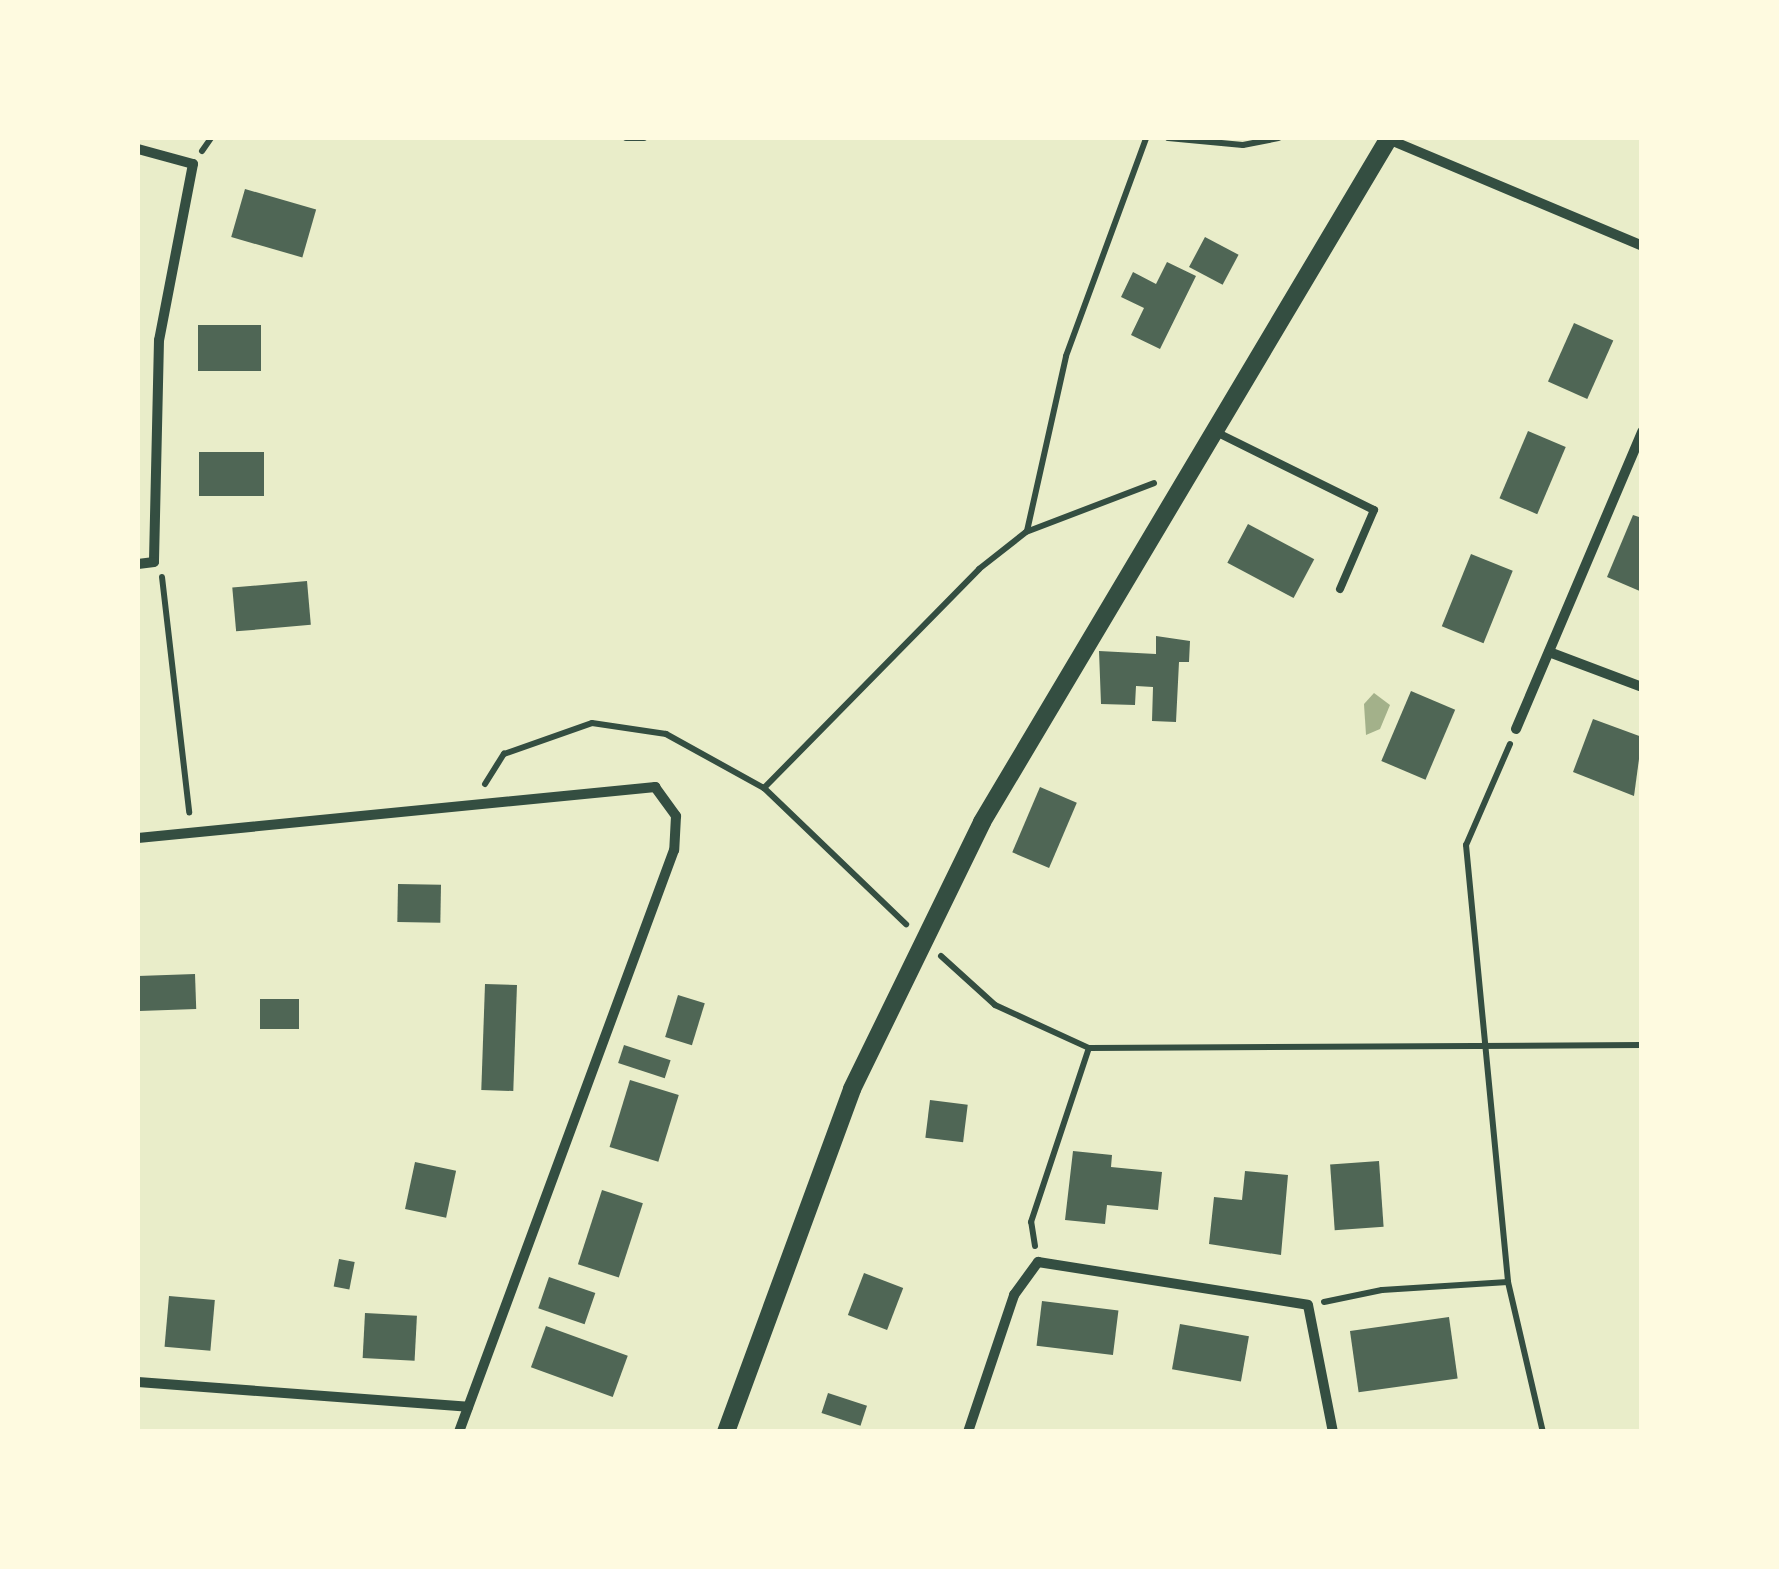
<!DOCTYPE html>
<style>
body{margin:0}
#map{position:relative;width:1779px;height:1569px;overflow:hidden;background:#e9edc9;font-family:"Open Sans",sans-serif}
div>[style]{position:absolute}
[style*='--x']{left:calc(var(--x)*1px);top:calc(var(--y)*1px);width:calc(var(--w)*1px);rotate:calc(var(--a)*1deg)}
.water>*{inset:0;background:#a3b18a}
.building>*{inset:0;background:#4f6655;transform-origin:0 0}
.path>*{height:6px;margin:-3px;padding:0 3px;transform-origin:3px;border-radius:3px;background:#344e41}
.service>*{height:8px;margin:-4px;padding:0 4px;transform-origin:4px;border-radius:4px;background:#344e41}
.minor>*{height:10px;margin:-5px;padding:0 5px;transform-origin:5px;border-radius:5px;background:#344e41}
.tertiary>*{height:18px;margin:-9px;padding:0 9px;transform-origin:9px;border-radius:9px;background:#344e41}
span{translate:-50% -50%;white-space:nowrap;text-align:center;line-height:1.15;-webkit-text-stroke:8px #fefae0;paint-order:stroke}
.frame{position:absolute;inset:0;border:140px solid #fefae0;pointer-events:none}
</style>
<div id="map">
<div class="water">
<div style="clip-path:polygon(1374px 693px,1390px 705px,1380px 729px,1366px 735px,1364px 704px)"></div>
</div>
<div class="building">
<div style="left:245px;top:189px;width:74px;height:50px;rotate:16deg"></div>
<div style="left:1205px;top:237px;width:38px;height:34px;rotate:28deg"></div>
<div style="clip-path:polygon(1167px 262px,1196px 276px,1160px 349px,1131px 335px,1144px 308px,1121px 297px,1133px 272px,1156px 284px)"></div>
<div style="left:1574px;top:323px;width:43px;height:64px;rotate:24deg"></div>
<div style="left:261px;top:325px;width:46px;height:63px;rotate:90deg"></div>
<div style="left:1528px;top:431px;width:41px;height:73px;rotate:23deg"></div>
<div style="left:199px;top:452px;width:65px;height:44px"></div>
<div style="clip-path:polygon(1633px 515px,1642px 518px,1642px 592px,1607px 577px)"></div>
<div style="left:1248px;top:524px;width:75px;height:44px;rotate:28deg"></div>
<div style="left:1471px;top:554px;width:45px;height:78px;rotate:22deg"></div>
<div style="left:307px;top:581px;width:44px;height:75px;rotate:85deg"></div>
<div style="clip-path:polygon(1156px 636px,1190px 641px,1189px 662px,1179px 662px,1176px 722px,1152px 721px,1153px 687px,1136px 686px,1135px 705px,1101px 704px,1099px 651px,1156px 654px)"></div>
<div style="left:1411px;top:691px;width:48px;height:76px;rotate:23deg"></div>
<div style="clip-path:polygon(1593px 719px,1642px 737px,1634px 796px,1573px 772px)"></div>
<div style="left:1040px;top:787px;width:40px;height:71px;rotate:23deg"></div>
<div style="left:398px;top:884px;width:43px;height:38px;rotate:1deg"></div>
<div style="left:195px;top:974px;width:35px;height:57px;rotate:88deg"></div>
<div style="left:485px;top:984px;width:32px;height:106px;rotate:2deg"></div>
<div style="left:678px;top:995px;width:28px;height:44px;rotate:17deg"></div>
<div style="left:260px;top:999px;width:39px;height:30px"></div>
<div style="left:624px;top:1045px;width:49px;height:19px;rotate:18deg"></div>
<div style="left:630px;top:1080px;width:51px;height:70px;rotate:17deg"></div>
<div style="left:930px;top:1100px;width:38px;height:38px;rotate:7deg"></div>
<div style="clip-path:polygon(1073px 1151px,1112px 1155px,1111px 1167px,1162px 1172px,1158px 1210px,1107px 1205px,1105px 1224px,1065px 1220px)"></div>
<div style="left:1379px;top:1161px;width:66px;height:49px;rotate:86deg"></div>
<div style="left:415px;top:1162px;width:42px;height:48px;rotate:12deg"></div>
<div style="clip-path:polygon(1245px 1171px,1288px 1175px,1281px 1255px,1209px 1244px,1214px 1197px,1242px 1200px)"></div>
<div style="left:602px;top:1190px;width:43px;height:78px;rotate:18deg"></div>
<div style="left:339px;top:1259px;width:16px;height:28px;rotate:11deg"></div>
<div style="left:864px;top:1273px;width:42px;height:45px;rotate:21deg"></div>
<div style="left:549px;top:1277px;width:49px;height:33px;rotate:19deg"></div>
<div style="left:169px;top:1296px;width:46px;height:51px;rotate:5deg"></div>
<div style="left:1042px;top:1301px;width:77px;height:45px;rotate:7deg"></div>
<div style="left:365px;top:1313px;width:52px;height:45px;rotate:3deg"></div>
<div style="left:1449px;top:1317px;width:62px;height:100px;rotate:82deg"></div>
<div style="left:1180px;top:1324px;width:70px;height:46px;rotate:10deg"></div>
<div style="left:546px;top:1326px;width:87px;height:44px;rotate:20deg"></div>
<div style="left:828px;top:1393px;width:41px;height:21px;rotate:18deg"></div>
</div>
<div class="path">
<div style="--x:626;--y:138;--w:18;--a:0"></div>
<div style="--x:1168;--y:138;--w:75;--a:5.3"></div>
<div style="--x:1243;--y:145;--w:36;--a:-11"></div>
<div style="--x:202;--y:151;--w:16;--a:-55"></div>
<div style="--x:1027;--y:531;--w:179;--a:-77.4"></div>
<div style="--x:1066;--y:356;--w:232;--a:-69.8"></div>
<div style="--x:162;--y:577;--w:237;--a:83.4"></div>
<div style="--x:1510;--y:744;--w:110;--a:113.5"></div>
<div style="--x:1466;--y:845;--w:439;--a:84.5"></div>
<div style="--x:1508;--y:1282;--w:154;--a:76.9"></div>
<div style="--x:485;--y:784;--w:36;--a:-58"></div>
<div style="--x:504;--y:754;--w:93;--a:-19.4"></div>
<div style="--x:592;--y:723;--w:75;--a:8.5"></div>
<div style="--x:666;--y:734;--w:112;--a:28.9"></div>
<div style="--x:764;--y:788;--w:197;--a:43.8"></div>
<div style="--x:764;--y:788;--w:307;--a:-45.5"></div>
<div style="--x:979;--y:569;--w:60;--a:-38.2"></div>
<div style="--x:1026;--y:532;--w:137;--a:-20.9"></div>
<div style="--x:941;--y:956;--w:73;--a:42.2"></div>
<div style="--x:995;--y:1005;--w:103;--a:24.6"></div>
<div style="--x:1089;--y:1048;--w:553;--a:-0.31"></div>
<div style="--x:1035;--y:1246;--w:24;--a:-99"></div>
<div style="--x:1031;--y:1222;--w:183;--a:-71.6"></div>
<div style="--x:1324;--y:1302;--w:59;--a:-11.7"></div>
<div style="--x:1382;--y:1290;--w:126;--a:-3.6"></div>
</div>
<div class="service">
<div style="--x:1218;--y:433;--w:174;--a:26.3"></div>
<div style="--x:1374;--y:510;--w:86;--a:113.3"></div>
</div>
<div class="minor">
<div style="--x:1388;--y:139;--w:276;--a:22.8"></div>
<div style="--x:138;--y:149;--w:57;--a:15.3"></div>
<div style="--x:193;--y:164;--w:179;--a:100.9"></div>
<div style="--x:159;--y:340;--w:222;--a:91.3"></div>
<div style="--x:154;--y:562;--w:16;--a:173"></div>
<div style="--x:1549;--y:652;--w:99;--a:20.6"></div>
<div style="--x:1516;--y:729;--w:323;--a:-67"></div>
<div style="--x:138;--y:838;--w:520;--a:-5.63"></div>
<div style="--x:655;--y:787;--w:36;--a:54"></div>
<div style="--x:676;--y:816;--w:34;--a:93"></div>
<div style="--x:674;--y:850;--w:620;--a:110.28"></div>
<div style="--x:138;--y:1382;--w:331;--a:4.3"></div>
<div style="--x:968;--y:1432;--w:145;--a:-71.4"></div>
<div style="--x:1014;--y:1295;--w:41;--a:-54"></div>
<div style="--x:1038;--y:1262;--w:273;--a:9"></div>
<div style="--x:1308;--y:1305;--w:129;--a:78.9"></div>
</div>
<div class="tertiary">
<div style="--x:726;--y:1432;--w:365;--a:-69.8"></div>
<div style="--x:852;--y:1089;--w:297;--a:-64"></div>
<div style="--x:982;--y:822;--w:796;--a:-59.25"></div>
</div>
<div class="frame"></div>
</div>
